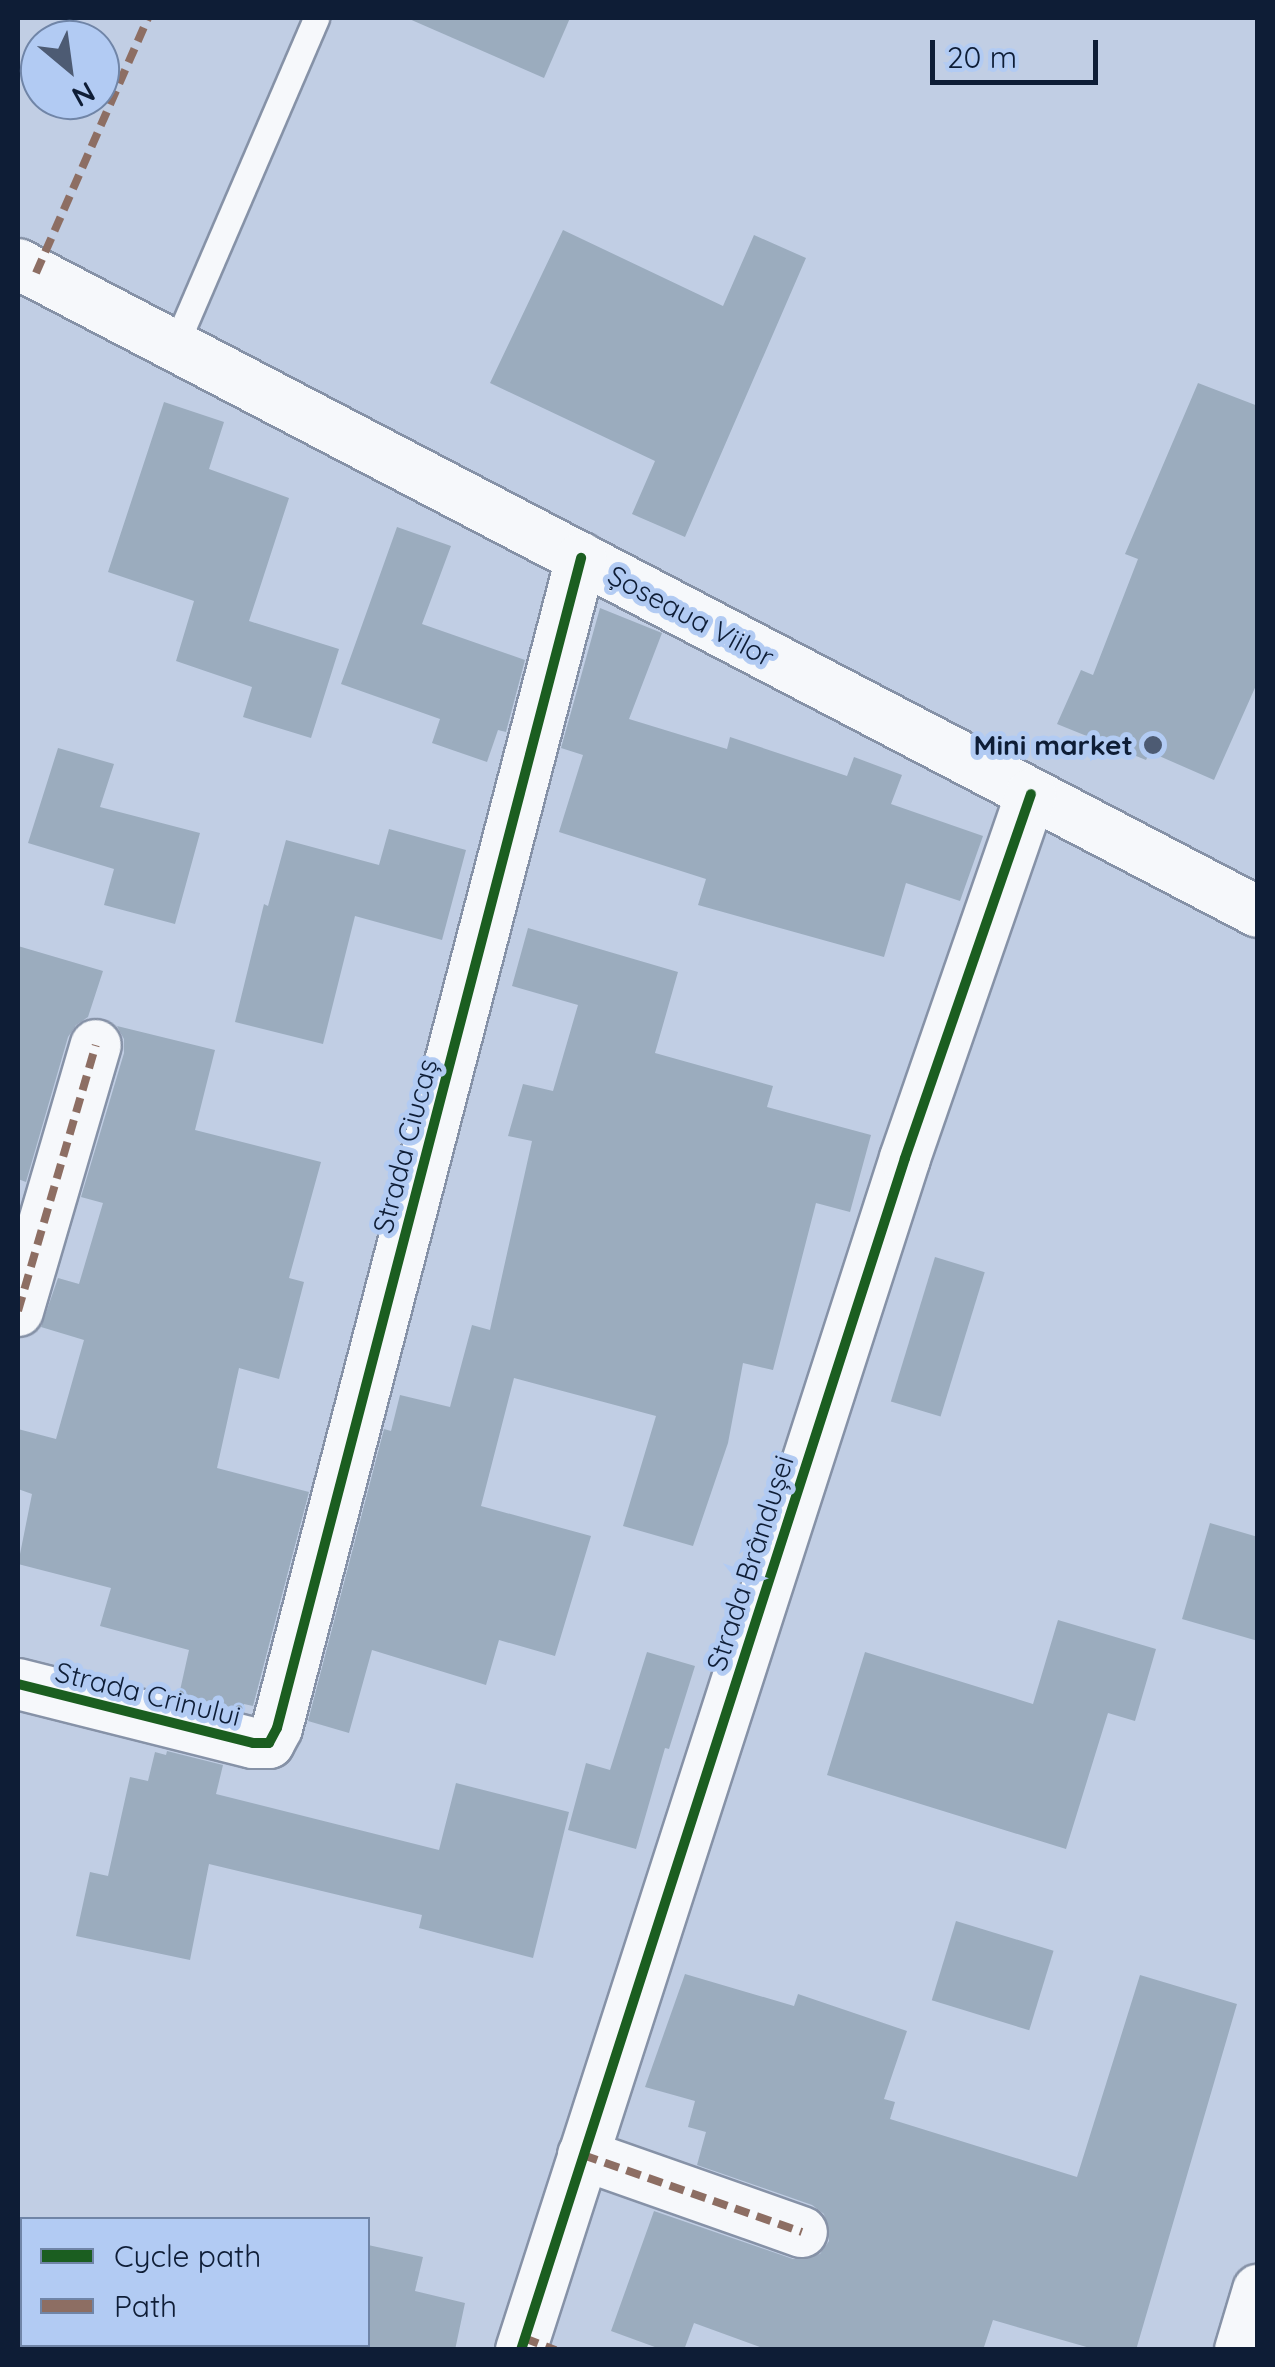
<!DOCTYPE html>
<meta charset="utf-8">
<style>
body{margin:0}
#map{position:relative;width:1275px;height:2367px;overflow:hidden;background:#c1cee4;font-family:Quicksand,sans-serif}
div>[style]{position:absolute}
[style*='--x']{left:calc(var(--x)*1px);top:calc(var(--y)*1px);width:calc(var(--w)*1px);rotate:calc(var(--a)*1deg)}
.building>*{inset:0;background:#9bacbe;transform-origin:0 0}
.roads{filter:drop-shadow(2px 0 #8692a7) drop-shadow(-2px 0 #8692a7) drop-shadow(0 2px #8692a7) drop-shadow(0 -2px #8692a7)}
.service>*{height:25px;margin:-12.5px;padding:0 12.5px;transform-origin:12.5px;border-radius:12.5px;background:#f6f8fb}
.minor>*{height:50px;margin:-25px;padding:0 25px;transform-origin:25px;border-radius:25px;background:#f6f8fb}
.quiet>*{height:8px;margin-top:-4px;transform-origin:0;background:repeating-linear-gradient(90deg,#8d6e63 0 15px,transparent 0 23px)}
.cycleway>*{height:10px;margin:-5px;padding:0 5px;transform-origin:5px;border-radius:5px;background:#1b5e20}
.dots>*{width:28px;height:28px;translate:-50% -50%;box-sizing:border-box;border:5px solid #b2cbf3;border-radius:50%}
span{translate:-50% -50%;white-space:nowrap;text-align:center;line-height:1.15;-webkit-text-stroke:10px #b2cbf3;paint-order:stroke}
.street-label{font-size:28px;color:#0e1d36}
.poi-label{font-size:28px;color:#0e1d36;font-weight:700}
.right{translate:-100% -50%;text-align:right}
.frame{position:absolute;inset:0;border:20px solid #0e1d36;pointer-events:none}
.legend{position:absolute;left:20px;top:2217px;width:350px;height:130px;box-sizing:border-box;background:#b2cbf3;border:2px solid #7085a7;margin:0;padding:12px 18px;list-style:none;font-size:30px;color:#0e1d36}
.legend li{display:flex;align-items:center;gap:20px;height:50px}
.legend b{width:50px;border:2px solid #7085a7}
.north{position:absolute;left:20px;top:20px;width:100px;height:100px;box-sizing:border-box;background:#b2cbf3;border:2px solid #7085a7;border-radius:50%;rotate:151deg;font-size:28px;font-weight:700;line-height:40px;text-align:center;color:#0e1d36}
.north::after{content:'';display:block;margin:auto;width:35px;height:45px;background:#4d5b73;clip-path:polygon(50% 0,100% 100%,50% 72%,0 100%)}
.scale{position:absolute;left:930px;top:40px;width:168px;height:45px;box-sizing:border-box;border:5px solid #0e1d36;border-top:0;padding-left:12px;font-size:30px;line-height:35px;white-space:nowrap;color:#0e1d36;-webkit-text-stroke:8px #b2cbf3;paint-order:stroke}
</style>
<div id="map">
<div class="building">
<div style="clip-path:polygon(407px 18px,570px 18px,544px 78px)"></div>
<div style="clip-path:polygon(563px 230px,723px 306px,754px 235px,806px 258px,685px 537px,632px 514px,655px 461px,490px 383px)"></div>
<div style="clip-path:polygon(1198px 383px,1258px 406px,1258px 681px,1214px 780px,1150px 752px,1146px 760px,1057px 724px,1081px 670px,1093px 675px,1138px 559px,1125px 554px)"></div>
<div style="clip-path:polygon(164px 402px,224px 422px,209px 469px,289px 498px,249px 621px,339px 649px,311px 738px,243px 717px,252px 687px,176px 661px,194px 601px,108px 572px)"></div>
<div style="clip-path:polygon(397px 527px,451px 546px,422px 624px,525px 660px,506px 732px,498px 730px,487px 762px,432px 743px,440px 719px,341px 684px)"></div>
<div style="clip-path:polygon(600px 608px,662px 633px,629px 719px,727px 749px,730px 737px,847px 776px,854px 757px,902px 775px,891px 804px,983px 836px,960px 901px,906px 883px,884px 957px,698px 905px,706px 879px,559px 832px,583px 755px,561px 748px)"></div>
<div style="clip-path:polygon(58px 748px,114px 764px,100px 807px,200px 833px,175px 924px,104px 905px,114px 869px,28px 843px)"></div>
<div style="clip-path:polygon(389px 829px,466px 850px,442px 940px,355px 916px,323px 1044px,235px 1022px,264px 904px,268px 906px,286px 840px,379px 865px)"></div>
<div style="clip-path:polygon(528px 928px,678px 972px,655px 1053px,773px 1086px,767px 1107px,871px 1135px,850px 1212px,816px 1203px,773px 1370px,743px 1363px,728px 1443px,693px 1546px,623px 1526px,656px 1416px,514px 1378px,481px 1506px,591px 1536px,555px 1656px,499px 1640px,486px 1685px,372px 1650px,349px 1733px,308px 1721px,384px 1429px,391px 1431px,400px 1395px,450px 1407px,472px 1325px,490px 1330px,532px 1141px,508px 1136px,523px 1084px,553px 1091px,578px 1005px,512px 986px)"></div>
<div style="clip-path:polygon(18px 946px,103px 971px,88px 1017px,76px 1025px,68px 1037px,26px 1182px,18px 1179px)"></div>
<div style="clip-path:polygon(117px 1026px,215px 1050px,195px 1130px,321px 1162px,289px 1278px,304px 1282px,279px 1379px,239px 1368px,217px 1468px,309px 1492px,253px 1706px,244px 1704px,243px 1710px,179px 1695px,189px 1650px,100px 1626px,111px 1588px,18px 1564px,32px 1494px,18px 1489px,18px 1429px,56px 1439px,84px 1340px,41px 1327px,58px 1278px,79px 1284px,103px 1203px,81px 1197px,124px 1053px,124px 1039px)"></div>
<div style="left:935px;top:1257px;width:52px;height:151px;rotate:17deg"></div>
<div style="clip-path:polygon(1210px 1523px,1258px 1537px,1258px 1641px,1182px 1619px)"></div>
<div style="clip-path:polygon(1058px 1620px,1156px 1649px,1135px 1721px,1108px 1713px,1066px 1849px,827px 1775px,865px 1652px,1033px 1704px)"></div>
<div style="clip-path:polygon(647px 1652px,695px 1666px,669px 1749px,665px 1748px,636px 1849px,568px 1830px,586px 1763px,610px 1770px)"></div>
<div style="clip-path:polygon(167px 1751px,223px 1765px,216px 1794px,439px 1850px,456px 1783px,569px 1812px,533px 1958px,419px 1928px,422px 1915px,209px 1864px,190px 1960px,76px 1936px,90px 1872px,108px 1876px,130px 1777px,148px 1781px,155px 1752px,166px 1755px)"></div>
<div style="left:956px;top:1921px;width:102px;height:83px;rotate:17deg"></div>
<div style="clip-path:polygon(685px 1974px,794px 2006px,798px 1994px,907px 2031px,884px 2099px,895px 2102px,890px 2119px,1077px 2177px,1140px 1975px,1237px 2004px,1136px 2350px,1097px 2350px,993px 2320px,983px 2350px,768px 2350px,694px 2323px,684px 2350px,663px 2350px,611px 2331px,654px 2211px,793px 2259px,820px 2254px,829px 2241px,824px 2214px,812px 2205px,697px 2165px,706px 2132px,688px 2127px,695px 2101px,645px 2087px)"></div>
<div style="clip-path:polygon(368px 2245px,423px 2257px,415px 2291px,465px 2303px,455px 2350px,368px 2350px)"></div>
</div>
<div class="roads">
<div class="service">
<div style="--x:175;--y:346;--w:357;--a:-66.7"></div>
</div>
<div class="minor">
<div style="--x:18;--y:264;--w:1399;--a:27.59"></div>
<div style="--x:18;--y:1311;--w:277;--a:-73.7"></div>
<div style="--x:18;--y:1684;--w:242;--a:14.1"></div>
<div style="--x:253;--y:1743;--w:16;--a:0"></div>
<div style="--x:269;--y:1743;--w:17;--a:-62"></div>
<div style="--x:277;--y:1728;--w:1209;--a:-75.43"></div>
<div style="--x:583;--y:2155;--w:232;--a:19.4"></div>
<div style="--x:521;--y:2350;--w:1252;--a:-72.14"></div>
<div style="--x:905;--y:1158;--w:385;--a:-70.9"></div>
<div style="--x:1240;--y:2350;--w:63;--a:-73.3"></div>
</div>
</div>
<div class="quiet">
<div style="--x:36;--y:273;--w:279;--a:-66.3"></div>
<div style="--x:18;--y:1311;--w:277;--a:-73.7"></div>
<div style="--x:583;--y:2155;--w:232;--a:19.4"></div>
<div style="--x:524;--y:2338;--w:34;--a:21"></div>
</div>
<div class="cycleway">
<div style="--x:18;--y:1684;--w:242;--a:14.1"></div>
<div style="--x:253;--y:1743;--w:16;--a:0"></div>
<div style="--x:269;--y:1743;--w:17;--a:-62"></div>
<div style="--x:277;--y:1728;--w:1209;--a:-75.43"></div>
<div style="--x:521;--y:2350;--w:1252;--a:-72.14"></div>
<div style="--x:905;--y:1158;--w:385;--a:-70.9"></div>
</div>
<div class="dots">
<div style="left:1153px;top:745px;background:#4d5b73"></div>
</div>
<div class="street-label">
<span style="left:691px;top:616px;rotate:28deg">Șoseaua Viilor</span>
<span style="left:405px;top:1146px;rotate:-75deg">Strada Ciucaș</span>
<span style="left:750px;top:1563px;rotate:-72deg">Strada Brândușei</span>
<span style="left:148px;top:1694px;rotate:14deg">Strada Crinului</span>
</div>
<div class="poi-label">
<span class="right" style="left:1133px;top:745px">Mini market</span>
</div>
<div class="frame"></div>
<ul class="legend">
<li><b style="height:12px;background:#1b5e20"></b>Cycle path</li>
<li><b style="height:12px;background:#8d6e63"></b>Path</li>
</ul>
<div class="north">N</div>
<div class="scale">20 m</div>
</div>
